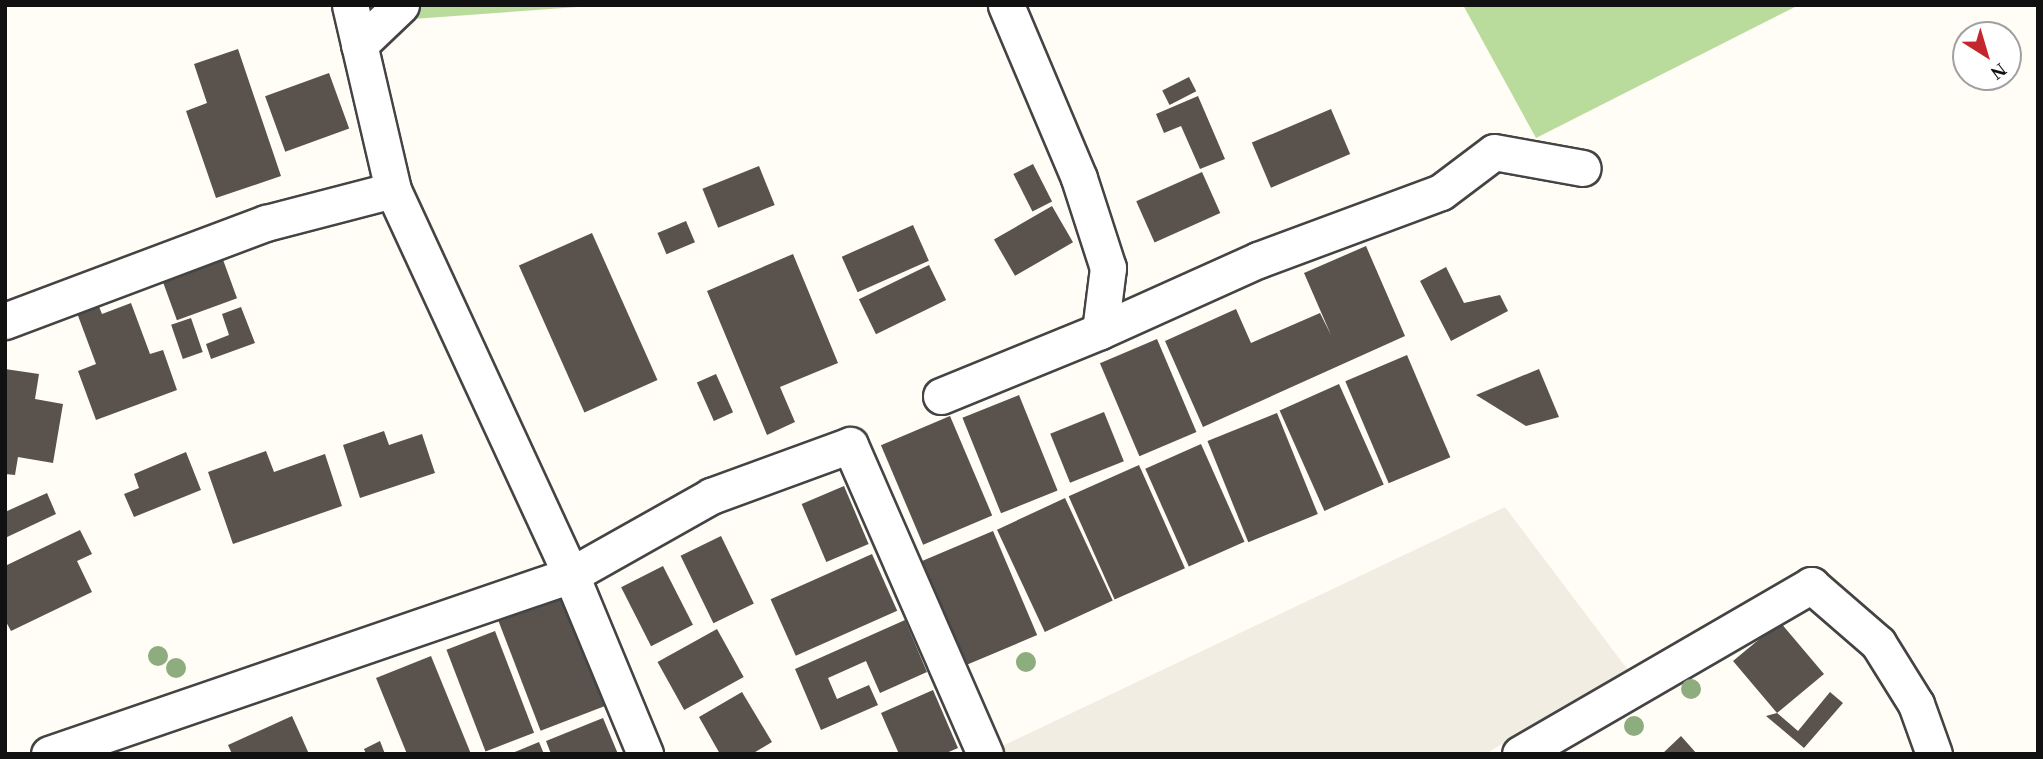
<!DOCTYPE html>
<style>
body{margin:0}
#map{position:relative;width:2043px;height:759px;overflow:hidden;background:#fffdf5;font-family:Georgia,serif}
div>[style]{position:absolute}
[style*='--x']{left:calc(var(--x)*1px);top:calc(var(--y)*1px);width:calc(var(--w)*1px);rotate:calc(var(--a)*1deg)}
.forest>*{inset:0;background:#b9dc9c}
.plaza>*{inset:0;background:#f1ede2}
.building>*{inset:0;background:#5a524d;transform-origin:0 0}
.roads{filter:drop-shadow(2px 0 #444) drop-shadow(-2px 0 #444) drop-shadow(0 2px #444) drop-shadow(0 -2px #444)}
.minor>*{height:35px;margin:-17.5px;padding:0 17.5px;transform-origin:17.5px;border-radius:17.5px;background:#fff}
.trees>*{width:20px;height:20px;margin:-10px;border-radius:50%;background:#8dad7f}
span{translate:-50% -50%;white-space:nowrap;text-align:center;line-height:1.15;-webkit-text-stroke:7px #fff;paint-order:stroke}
.frame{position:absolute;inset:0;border:7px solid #111;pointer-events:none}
.north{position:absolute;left:1952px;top:21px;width:70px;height:70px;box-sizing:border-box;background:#fff;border:2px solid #a0a0a0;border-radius:50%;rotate:143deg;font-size:19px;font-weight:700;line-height:28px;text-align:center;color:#111}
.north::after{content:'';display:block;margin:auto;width:24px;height:32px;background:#c4262e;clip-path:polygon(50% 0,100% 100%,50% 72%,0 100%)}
</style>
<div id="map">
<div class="forest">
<div style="clip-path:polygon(383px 5px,605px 5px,385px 21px)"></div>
<div style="clip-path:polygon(1463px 5px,1799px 5px,1536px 138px)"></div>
</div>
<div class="plaza">
<div style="clip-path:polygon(1505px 507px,1628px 670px,1485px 754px,999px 754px,996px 749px)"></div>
</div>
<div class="building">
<div style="clip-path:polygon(238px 49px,281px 176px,216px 198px,186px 111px,207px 103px,194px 64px)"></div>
<div style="left:329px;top:73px;width:59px;height:68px;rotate:70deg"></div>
<div style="left:1189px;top:77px;width:16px;height:30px;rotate:63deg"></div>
<div style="clip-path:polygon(1198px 96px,1225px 159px,1200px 169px,1181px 126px,1164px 133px,1156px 114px)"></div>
<div style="left:1331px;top:109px;width:49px;height:86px;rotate:67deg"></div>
<div style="left:1033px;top:164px;width:42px;height:22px;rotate:63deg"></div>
<div style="left:759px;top:166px;width:42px;height:61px;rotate:68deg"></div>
<div style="left:1202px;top:172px;width:45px;height:72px;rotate:66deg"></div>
<div style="left:1052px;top:206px;width:42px;height:67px;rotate:60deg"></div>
<div style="left:686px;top:221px;width:23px;height:31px;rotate:67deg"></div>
<div style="left:913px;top:225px;width:39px;height:78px;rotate:66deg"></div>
<div style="left:592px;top:233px;width:161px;height:80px;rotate:66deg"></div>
<div style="clip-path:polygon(1366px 246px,1405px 336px,1203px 427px,1165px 341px,1236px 309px,1251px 343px,1320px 313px,1331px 335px,1304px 273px)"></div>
<div style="clip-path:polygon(793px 254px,838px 363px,780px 387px,795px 422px,767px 435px,707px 291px)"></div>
<div style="left:222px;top:257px;width:44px;height:64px;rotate:70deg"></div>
<div style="left:929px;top:265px;width:39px;height:78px;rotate:64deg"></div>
<div style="clip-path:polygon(1446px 267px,1464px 303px,1500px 295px,1508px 311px,1451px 341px,1420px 281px)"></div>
<div style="clip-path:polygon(131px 303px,150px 354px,163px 350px,177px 390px,96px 420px,78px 371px,96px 364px,77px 313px,98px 304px,102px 314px)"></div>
<div style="clip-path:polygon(241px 307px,255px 343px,211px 359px,206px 344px,229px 335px,222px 314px)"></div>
<div style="left:191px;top:318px;width:36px;height:21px;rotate:71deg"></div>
<div style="left:1157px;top:339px;width:101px;height:62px;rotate:67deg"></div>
<div style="left:1407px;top:355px;width:111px;height:67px;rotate:67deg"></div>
<div style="clip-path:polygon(5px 369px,39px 374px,35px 399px,63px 404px,53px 463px,18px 457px,15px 475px,5px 474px)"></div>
<div style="clip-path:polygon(1539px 369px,1559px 417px,1526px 426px,1476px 395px)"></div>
<div style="left:716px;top:374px;width:42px;height:21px;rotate:66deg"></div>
<div style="left:1339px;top:384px;width:110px;height:65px;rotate:66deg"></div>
<div style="left:1019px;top:395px;width:103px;height:61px;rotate:68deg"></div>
<div style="left:1104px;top:412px;width:53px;height:58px;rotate:68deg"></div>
<div style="left:1277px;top:413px;width:109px;height:75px;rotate:68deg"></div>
<div style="left:950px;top:416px;width:108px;height:75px;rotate:67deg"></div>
<div style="clip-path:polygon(384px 431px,389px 445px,422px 434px,435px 473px,360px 498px,343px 445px)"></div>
<div style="left:1201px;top:444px;width:107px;height:61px;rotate:66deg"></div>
<div style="clip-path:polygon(266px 451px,274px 472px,325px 454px,342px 506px,233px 544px,208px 472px)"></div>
<div style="clip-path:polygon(186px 452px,201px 490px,134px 517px,124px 494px,139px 488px,134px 474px)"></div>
<div style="left:1139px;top:465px;width:113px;height:77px;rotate:66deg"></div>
<div style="left:844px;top:486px;width:63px;height:46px;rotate:67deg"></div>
<div style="clip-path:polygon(47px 493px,56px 514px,5px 538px,5px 512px)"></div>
<div style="left:1065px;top:498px;width:113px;height:75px;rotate:65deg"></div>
<div style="clip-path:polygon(80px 530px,92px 554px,77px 561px,92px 592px,11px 631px,5px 620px,5px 566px)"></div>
<div style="left:993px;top:531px;width:113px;height:77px;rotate:67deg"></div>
<div style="left:721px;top:536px;width:75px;height:45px;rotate:64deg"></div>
<div style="left:872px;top:554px;width:62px;height:111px;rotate:66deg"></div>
<div style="left:663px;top:566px;width:66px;height:47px;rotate:63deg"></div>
<div style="left:562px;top:594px;width:120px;height:69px;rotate:69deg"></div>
<div style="clip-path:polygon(905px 620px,927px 672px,880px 693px,866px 661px,828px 678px,837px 699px,869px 685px,878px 705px,821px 730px,795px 669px)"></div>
<div style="clip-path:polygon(1780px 622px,1824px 674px,1777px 713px,1798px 731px,1830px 692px,1843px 703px,1804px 748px,1766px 716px,1777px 713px,1733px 661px)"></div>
<div style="left:717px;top:629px;width:55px;height:68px;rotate:61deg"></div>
<div style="left:495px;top:631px;width:109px;height:52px;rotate:69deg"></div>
<div style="clip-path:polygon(431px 656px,471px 754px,407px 754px,376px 678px)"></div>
<div style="clip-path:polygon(933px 690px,958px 748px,944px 754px,899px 754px,881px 713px)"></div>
<div style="clip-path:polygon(742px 692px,772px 742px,752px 754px,720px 754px,699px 717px)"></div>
<div style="clip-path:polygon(292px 716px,309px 754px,232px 754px,228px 745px)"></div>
<div style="clip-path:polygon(603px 718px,618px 754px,551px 754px,546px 741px)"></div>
<div style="clip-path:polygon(1681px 736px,1697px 754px,1662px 754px)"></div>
<div style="clip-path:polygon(380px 741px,385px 754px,366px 754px,364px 749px)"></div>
<div style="clip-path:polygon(539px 742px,544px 754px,510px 754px)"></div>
</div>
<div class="roads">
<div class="minor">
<div style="--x:350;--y:5;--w:190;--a:76.9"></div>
<div style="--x:393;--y:190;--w:424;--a:65.2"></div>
<div style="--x:571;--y:575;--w:194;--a:67.5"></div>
<div style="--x:359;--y:45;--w:58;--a:-43.6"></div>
<div style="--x:5;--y:321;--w:279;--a:-20.6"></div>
<div style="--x:266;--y:223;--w:131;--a:-14.6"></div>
<div style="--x:1100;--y:331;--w:173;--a:-24.2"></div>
<div style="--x:1258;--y:260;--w:195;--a:-20.4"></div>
<div style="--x:1441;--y:192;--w:66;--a:-37"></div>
<div style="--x:1494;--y:152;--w:90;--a:10.2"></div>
<div style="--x:941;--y:396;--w:172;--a:-22.2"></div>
<div style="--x:1100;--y:331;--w:64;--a:-82.8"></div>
<div style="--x:1108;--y:268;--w:95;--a:-107.9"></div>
<div style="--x:1079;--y:178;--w:188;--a:-112.9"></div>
<div style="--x:49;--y:754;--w:552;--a:-18.93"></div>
<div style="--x:571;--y:575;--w:161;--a:-29.4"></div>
<div style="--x:711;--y:496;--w:148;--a:-20.1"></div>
<div style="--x:850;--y:445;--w:337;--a:66.4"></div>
<div style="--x:1520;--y:754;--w:337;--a:-30.1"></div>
<div style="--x:1811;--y:585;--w:89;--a:40.9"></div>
<div style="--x:1878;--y:643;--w:72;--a:58.1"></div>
<div style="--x:1916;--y:704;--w:53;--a:70.2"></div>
</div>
</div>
<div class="trees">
<div style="left:158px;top:656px"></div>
<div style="left:1026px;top:662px"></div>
<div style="left:176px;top:668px"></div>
<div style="left:1691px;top:689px"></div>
<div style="left:1634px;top:726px"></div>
</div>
<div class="frame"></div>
<div class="north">N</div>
</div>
